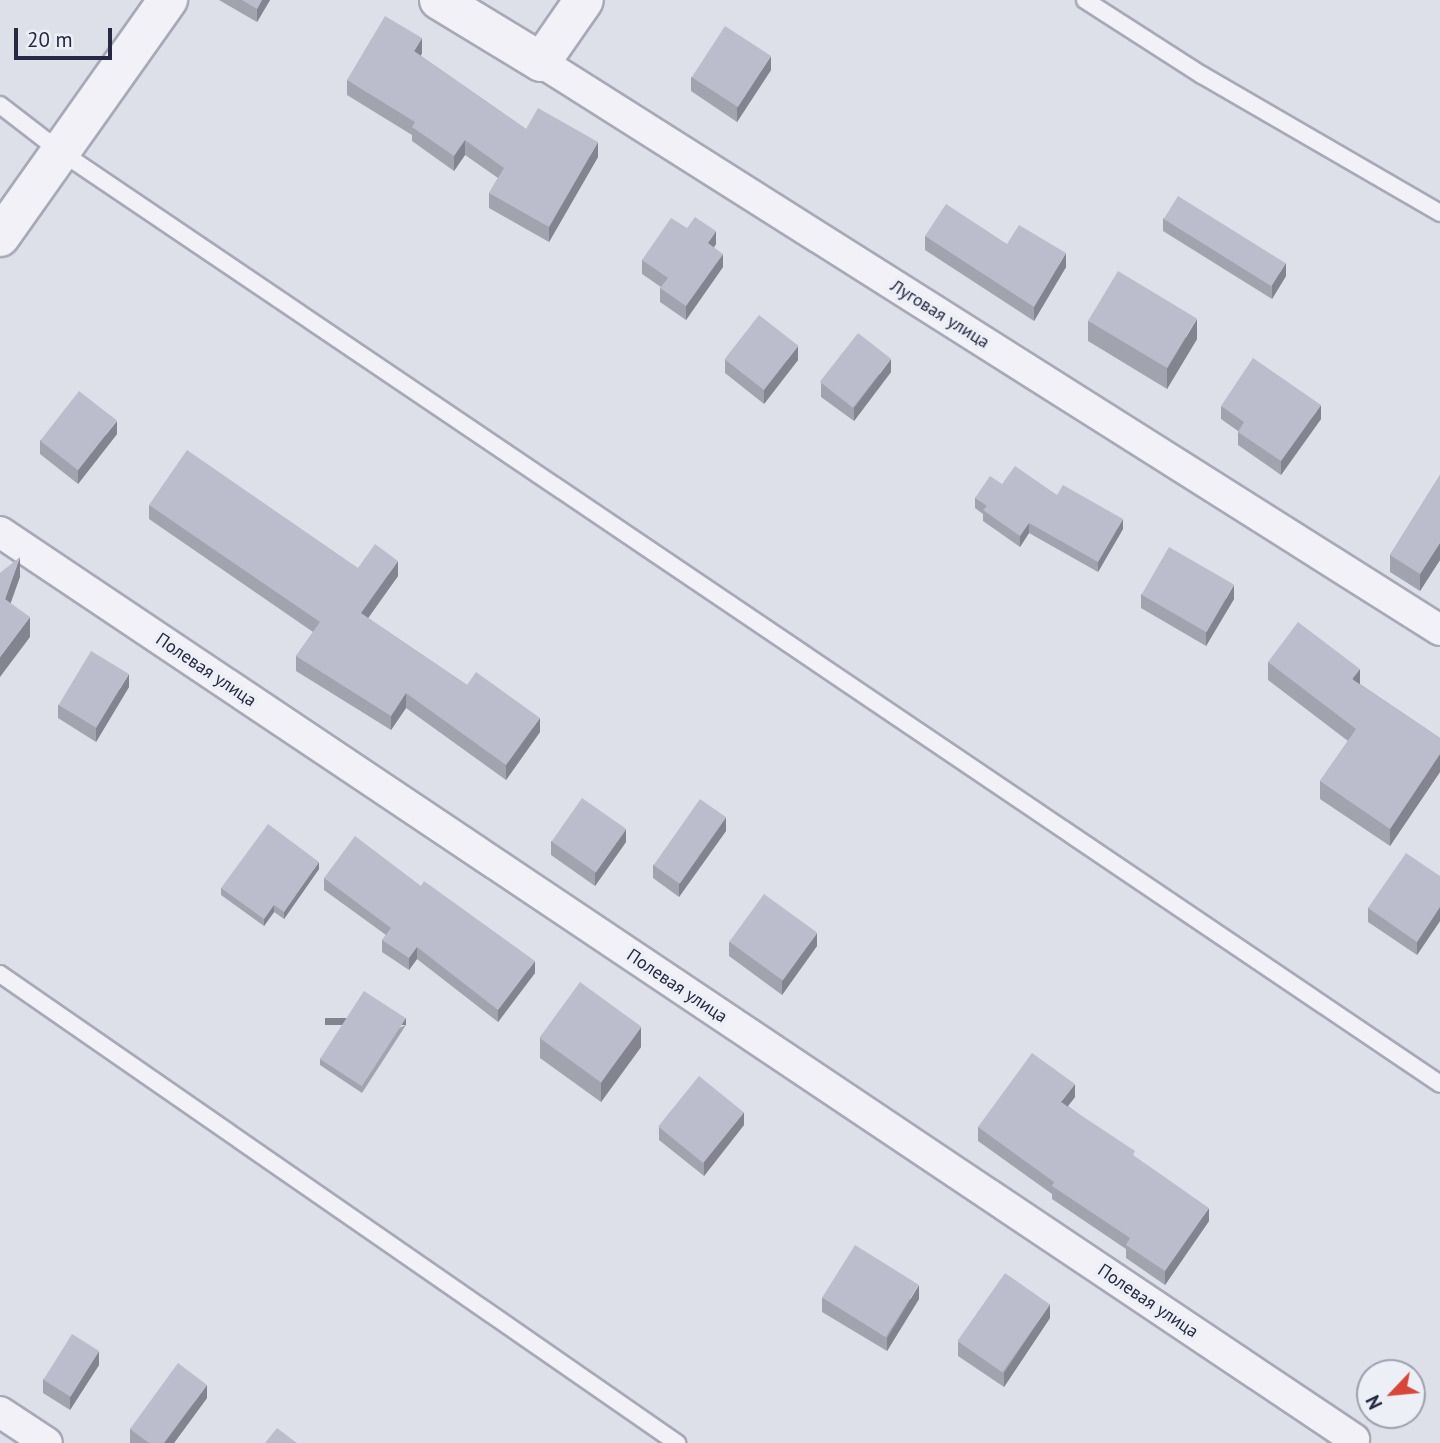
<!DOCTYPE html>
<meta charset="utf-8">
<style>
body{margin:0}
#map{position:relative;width:1440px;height:1443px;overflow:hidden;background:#dee0e9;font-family:"PT Sans",sans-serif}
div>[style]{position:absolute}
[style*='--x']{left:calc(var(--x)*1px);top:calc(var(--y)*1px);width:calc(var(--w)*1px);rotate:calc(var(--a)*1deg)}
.roads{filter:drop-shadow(2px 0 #a7a9b7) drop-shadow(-2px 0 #a7a9b7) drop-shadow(0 2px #a7a9b7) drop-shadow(0 -2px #a7a9b7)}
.service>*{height:16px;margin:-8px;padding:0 8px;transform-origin:8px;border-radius:8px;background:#f1f1f7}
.minor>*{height:30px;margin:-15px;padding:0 15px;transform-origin:15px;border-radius:15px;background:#f1f1f7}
.tertiary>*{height:38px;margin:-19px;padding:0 19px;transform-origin:19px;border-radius:19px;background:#f1f1f7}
.wall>*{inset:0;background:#a1a3af}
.shaded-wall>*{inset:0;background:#83848f;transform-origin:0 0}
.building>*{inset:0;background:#bbbdcc;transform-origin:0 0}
span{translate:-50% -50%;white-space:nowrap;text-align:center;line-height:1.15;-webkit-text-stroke:7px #edeff6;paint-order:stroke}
.street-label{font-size:18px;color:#262941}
.north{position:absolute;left:1356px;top:1359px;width:70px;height:70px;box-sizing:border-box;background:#edeff6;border:2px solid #9da0ae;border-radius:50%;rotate:244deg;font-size:19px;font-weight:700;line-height:28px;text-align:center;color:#262941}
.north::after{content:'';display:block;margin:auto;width:24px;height:32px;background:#d84639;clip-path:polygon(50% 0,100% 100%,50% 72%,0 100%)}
.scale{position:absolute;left:14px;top:28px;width:98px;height:32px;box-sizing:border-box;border:4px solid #262941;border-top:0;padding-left:9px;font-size:21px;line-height:24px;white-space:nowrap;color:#262941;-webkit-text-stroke:5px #edeff6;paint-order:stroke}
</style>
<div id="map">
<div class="roads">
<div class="service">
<div style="--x:1085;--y:0;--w:139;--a:32.7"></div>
<div style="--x:1202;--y:75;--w:275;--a:30.1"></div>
<div style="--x:0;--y:105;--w:77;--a:37.6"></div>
<div style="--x:61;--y:152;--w:1664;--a:34.05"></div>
<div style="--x:0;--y:974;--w:824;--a:34.71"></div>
</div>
<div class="minor">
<div style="--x:541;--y:62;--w:1063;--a:32.29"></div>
<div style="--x:0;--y:532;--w:1630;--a:33.82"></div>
<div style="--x:0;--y:1412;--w:56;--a:33.4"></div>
</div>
<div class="tertiary">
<div style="--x:439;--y:0;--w:119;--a:31.3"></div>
<div style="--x:541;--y:62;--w:75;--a:-55.3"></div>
<div style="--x:0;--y:237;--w:291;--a:-54.7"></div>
</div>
</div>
<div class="wall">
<div style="clip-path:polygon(219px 0,270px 0,257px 22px)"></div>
<div style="clip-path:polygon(422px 53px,421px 56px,526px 129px,598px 157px,549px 242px,489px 208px,489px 193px,498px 178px,465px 155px,454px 171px,412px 141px,412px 135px,347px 95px,347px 80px)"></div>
<div style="clip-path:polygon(771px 70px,737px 122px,691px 91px,691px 77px)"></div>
<div style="clip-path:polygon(1163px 218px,1286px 276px,1272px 299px,1163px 231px)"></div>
<div style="clip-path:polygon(687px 228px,716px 244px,714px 247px,723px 267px,686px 320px,660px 302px,660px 288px,661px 287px,642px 274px,642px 260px)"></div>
<div style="clip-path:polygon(925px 236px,1007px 244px,1066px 267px,1034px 321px,925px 250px)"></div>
<div style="clip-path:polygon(1088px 321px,1197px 339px,1167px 389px,1088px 341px)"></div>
<div style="clip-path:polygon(725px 359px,798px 360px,764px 404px,725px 373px)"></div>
<div style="clip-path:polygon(891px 372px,854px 421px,821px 397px,821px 383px)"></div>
<div style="clip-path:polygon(1221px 406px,1321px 419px,1281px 475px,1238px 445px,1238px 431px,1221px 419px)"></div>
<div style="clip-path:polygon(117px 434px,78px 484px,40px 454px,40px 440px)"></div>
<div style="clip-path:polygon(1440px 475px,1440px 560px,1420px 591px,1390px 572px,1390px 555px)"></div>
<div style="clip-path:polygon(1002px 484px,1057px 495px,1123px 529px,1098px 572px,1029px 533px,1020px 547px,983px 521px,983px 514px,975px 508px,975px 498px)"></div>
<div style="clip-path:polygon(149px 505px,358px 568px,398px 576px,368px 618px,467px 685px,540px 732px,506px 780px,406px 708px,391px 730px,296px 671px,296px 656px,313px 632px,149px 519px)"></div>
<div style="clip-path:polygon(1141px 594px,1234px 599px,1206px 646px,1141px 608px)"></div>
<div style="clip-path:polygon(1268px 662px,1360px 684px,1440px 738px,1440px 772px,1390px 846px,1320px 799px,1320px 781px,1348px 741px,1268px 680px)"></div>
<div style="clip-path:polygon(129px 687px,96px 742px,58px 718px,58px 705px)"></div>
<div style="clip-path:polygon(726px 831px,679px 897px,653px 878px,653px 865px)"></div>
<div style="clip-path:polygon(551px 841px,626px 842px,595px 886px,551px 855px)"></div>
<div style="clip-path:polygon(319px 869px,284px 919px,274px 912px,264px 926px,221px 895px,221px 888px)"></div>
<div style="clip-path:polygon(1440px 876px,1440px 921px,1417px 955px,1368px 922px,1368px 908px)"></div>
<div style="clip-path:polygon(324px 878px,535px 973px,498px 1022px,417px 959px,409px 970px,382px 952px,382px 940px,386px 935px,324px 890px)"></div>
<div style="clip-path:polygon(729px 942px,817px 946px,782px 995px,729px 956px)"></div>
<div style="clip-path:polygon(406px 1025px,362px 1093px,320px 1065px,320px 1059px)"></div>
<div style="clip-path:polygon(540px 1038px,641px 1047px,601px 1102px,540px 1058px)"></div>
<div style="clip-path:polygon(1075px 1097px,1068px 1106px,1135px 1157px,1209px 1221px,1165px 1285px,1126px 1258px,1126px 1249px,1052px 1199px,1052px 1194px,978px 1141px,978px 1127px)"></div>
<div style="clip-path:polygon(744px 1125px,704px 1176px,659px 1140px,659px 1127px)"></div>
<div style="clip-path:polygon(822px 1298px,919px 1299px,887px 1351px,822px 1312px)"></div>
<div style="clip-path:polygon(1050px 1318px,1004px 1387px,958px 1356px,958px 1342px)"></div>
<div style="clip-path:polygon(99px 1365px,70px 1410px,43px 1393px,43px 1379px)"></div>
<div style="clip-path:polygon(207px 1398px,174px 1443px,130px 1443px,130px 1429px)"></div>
</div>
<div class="shaded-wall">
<div style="clip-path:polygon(262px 0,270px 0,257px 22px,257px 9px)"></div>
<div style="clip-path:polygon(422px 38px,422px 53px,414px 66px,414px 51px)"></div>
<div style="clip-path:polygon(771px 56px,771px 70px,737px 122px,737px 108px)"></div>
<div style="clip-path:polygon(465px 140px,465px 155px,454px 171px,454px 156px)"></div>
<div style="clip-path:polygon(598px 142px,598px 157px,549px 242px,549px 227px)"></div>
<div style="clip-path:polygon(716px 231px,716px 244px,708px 256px,708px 243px)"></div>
<div style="clip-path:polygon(1066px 253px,1066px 267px,1034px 321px,1034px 307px)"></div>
<div style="clip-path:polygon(723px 254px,723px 267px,686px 320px,686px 306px)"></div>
<div style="clip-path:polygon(1286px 263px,1286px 276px,1272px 299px,1272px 285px)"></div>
<div style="clip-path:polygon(1197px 319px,1197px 339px,1167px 389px,1167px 369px)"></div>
<div style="clip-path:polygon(798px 346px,798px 360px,764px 404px,764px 390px)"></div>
<div style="clip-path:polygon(891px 359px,891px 372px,854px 421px,854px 408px)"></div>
<div style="clip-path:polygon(1321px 405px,1321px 419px,1281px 475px,1281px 461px)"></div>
<div style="clip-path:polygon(117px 421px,117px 434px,78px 484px,78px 470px)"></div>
<div style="clip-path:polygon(1123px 519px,1123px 529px,1098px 572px,1098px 562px)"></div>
<div style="clip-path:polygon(1029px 523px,1029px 533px,1020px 547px,1020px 536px)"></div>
<div style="clip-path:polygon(1440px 543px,1440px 560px,1420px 591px,1420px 574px)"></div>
<div style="clip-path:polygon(20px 557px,20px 577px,5px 619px,5px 599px)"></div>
<div style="clip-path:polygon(398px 561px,398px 576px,361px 628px,361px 613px)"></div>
<div style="clip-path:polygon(1234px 585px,1234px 599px,1206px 646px,1206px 633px)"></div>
<div style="clip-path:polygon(30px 617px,30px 637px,0 677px,0 657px)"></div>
<div style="clip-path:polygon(1360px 669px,1360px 687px,1352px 679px)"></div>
<div style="clip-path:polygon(129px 674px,129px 687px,96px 742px,96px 728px)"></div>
<div style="clip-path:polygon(406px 693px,406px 708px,391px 730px,391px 716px)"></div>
<div style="clip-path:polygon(540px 718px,540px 732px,506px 780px,506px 765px)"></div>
<div style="clip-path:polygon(1440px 754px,1440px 772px,1390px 846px,1390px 829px)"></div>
<div style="clip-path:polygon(726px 817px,726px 831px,679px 897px,679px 883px)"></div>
<div style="clip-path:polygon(626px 829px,626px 842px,595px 886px,595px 873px)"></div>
<div style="clip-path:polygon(319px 862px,319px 869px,284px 919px,284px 912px)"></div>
<div style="clip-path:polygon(274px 905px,274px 912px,264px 926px,264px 919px)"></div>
<div style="clip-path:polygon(1440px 907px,1440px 921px,1417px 955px,1417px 942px)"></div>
<div style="clip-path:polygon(817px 933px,817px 946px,782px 995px,782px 981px)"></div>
<div style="clip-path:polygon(417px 947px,417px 959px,409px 970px,409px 958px)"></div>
<div style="clip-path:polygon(535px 961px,535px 973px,498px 1022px,498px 1010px)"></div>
<div style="left:406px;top:1018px;width:7px;height:81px;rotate:90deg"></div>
<div style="clip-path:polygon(641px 1027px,641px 1047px,601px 1102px,601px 1083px)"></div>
<div style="clip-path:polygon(1075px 1084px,1075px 1097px,1061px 1115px,1061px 1102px)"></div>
<div style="clip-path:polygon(744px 1112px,744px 1125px,704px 1176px,704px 1162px)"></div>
<div style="clip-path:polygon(1209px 1208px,1209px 1221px,1165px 1285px,1165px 1271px)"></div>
<div style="clip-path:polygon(919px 1285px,919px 1299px,887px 1351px,887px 1338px)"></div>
<div style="clip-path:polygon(1050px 1304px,1050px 1318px,1004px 1387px,1004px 1373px)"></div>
<div style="clip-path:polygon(99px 1351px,99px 1365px,70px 1410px,70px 1396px)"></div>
<div style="clip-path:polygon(207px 1385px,207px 1398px,174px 1443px,164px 1443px)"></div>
</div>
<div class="building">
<div style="clip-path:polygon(242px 0,262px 0,257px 9px)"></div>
<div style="clip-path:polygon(385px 16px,422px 38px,414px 51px,526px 129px,538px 108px,598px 142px,549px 227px,489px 193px,504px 168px,465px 140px,454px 156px,412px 127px,415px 122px,347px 80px)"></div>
<div style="left:725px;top:26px;width:55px;height:61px;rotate:33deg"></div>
<div style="left:1178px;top:196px;width:127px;height:27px;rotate:32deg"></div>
<div style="clip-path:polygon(946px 204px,1007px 244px,1019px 225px,1066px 253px,1034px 307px,925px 236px)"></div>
<div style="clip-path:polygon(695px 217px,716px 231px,708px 243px,723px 254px,686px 306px,660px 288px,668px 278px,642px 260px,671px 218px,687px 228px)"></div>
<div style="left:1118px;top:271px;width:92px;height:58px;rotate:31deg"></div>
<div style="left:759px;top:315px;width:50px;height:56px;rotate:38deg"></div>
<div style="left:858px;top:333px;width:42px;height:62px;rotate:38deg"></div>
<div style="clip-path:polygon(1253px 358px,1321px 405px,1281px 461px,1238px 432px,1244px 422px,1221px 406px)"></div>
<div style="left:79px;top:391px;width:48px;height:63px;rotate:38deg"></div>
<div style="clip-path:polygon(187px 450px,358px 568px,375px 544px,398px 561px,361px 613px,467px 685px,476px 672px,540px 718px,506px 765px,406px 693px,391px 716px,296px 656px,320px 622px,149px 505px)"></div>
<div style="clip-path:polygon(1015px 466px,1057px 495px,1063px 485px,1123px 519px,1098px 562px,1029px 523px,1020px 536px,983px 510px,987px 506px,975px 498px,990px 476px,1002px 484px)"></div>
<div style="clip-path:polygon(1440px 475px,1440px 543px,1420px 574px,1390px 555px)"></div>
<div style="left:1169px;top:547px;width:75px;height:55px;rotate:30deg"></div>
<div style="clip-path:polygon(20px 557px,5px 599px,30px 617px,0 657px,0 573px)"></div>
<div style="clip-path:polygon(1298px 622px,1360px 669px,1352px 679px,1440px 738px,1440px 754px,1390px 829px,1320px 781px,1356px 729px,1268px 662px)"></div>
<div style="left:91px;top:651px;width:44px;height:63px;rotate:31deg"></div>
<div style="left:582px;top:798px;width:54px;height:53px;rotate:35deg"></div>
<div style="left:700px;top:799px;width:32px;height:81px;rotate:35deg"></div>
<div style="clip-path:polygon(268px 824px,319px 862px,284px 912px,274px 905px,264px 919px,221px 888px)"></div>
<div style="clip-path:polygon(355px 836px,421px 886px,424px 881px,535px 961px,498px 1010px,417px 947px,409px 958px,382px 940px,391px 928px,324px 878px)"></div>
<div style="clip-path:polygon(1406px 853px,1440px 876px,1440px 907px,1417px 942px,1368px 908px)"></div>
<div style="left:764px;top:894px;width:66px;height:59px;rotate:36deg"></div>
<div style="left:580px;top:982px;width:76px;height:69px;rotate:36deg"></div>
<div style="left:364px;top:991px;width:50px;height:81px;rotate:33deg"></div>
<div style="clip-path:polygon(1032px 1053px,1075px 1084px,1061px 1102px,1135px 1151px,1133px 1155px,1209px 1208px,1165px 1271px,1126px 1245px,1130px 1238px,1052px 1186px,1054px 1182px,978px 1127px)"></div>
<div style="left:699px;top:1076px;width:58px;height:65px;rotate:39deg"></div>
<div style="left:855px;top:1245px;width:75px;height:62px;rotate:32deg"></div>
<div style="left:1005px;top:1273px;width:55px;height:83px;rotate:35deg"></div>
<div style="left:72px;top:1334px;width:32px;height:54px;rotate:32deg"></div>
<div style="clip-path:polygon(178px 1363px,207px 1385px,164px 1443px,149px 1443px,130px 1429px)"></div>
<div style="clip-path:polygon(277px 1428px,297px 1443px,265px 1443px)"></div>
</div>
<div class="street-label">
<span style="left:940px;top:314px;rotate:32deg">Луговая улица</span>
<span style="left:206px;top:670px;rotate:34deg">Полевая улица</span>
<span style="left:677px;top:986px;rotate:34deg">Полевая улица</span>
<span style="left:1148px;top:1301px;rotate:34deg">Полевая улица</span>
</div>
<div class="north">N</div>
<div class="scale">20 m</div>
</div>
